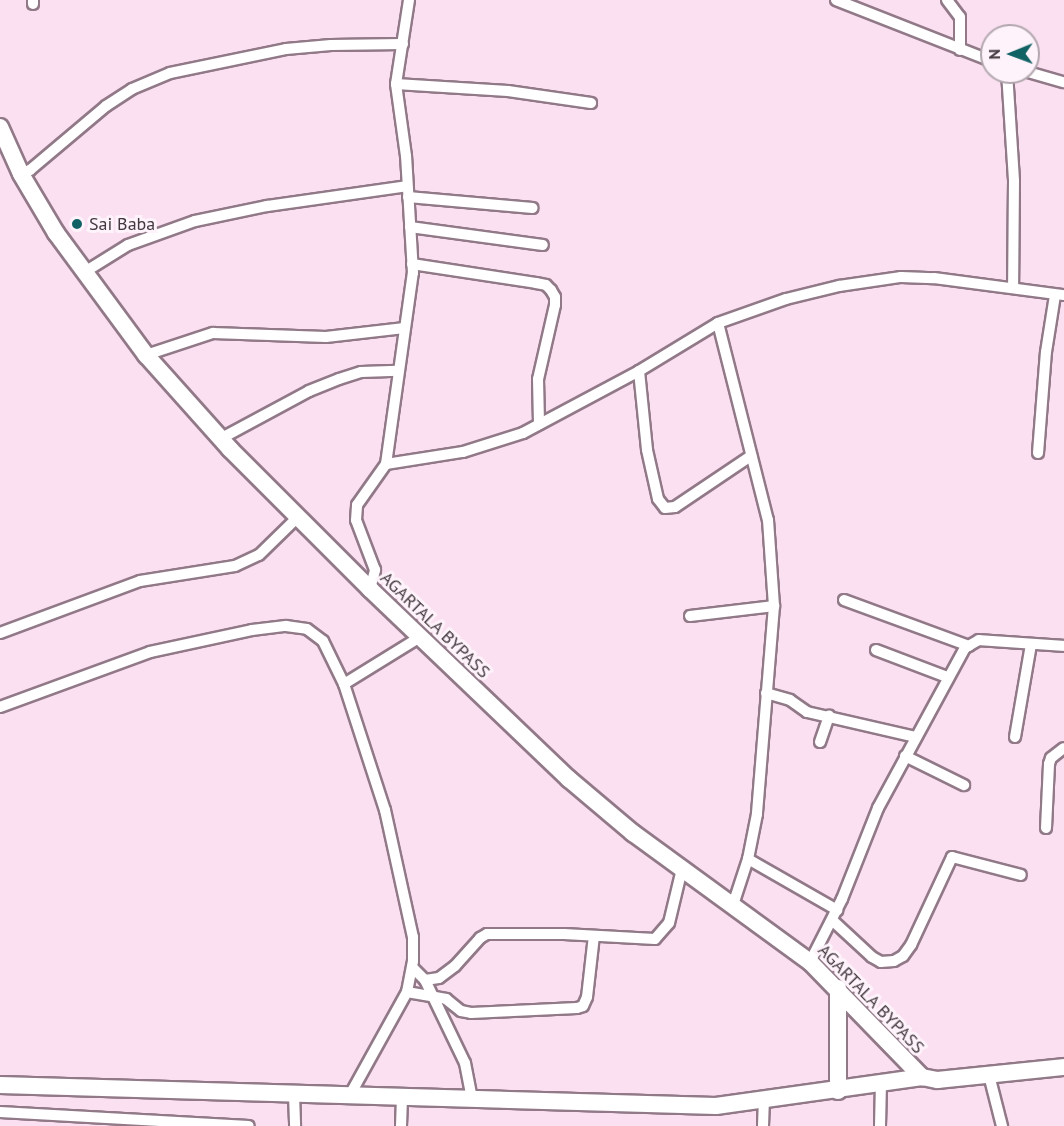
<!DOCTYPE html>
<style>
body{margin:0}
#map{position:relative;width:1064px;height:1126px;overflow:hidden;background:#fbe0f1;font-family:"PT Sans",sans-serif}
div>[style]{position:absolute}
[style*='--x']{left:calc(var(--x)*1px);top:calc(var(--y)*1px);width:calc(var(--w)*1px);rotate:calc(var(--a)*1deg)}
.roads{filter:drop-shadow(2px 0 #917988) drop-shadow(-2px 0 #917988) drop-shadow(0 2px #917988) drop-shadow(0 -2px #917988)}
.minor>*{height:10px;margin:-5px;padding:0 5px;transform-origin:5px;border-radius:5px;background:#fff}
.primary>*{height:16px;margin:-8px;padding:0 8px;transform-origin:8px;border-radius:8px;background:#fff}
.trunk>*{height:16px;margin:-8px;padding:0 8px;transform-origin:8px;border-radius:8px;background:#fff}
.dots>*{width:16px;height:16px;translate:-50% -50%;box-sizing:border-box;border:3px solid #fef3fa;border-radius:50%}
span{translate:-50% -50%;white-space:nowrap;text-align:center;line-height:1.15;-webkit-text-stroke:6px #fef3fa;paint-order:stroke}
.poi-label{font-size:18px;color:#42383e}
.left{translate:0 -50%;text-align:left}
.street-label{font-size:18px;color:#42383e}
.north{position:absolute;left:980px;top:24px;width:60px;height:60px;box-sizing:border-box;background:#fef3fa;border:2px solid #b3a8af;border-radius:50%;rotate:269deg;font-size:16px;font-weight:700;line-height:24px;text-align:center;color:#42383e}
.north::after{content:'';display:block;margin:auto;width:21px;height:27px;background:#116265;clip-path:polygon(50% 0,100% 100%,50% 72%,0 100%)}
</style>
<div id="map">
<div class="roads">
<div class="minor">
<div style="--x:33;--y:0;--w:4;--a:90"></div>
<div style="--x:836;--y:0;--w:168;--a:21.4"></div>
<div style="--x:947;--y:0;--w:21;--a:53"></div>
<div style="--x:960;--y:17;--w:33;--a:90"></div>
<div style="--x:1007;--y:72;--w:109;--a:86.3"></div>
<div style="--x:1014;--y:181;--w:107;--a:90.5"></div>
<div style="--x:1028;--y:72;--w:37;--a:16"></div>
<div style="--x:396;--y:84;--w:112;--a:3.6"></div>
<div style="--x:508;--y:91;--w:84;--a:8.2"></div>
<div style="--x:21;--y:174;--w:10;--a:-24"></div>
<div style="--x:30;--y:170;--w:99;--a:-40.1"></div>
<div style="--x:106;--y:106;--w:31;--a:-33"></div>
<div style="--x:132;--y:89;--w:41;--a:-22.8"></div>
<div style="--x:170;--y:73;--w:118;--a:-11.7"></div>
<div style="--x:286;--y:49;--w:45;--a:-5.1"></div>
<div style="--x:331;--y:45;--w:72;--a:-0.8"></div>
<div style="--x:408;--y:197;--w:125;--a:5"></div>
<div style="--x:410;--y:227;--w:134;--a:7.7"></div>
<div style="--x:412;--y:264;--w:125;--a:8.7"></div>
<div style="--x:536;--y:283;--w:10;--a:11"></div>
<div style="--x:546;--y:285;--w:7;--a:45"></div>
<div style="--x:551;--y:290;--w:8;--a:60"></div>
<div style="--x:555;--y:297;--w:8;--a:90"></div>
<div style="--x:555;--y:305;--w:76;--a:102.9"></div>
<div style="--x:538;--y:379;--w:45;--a:88.7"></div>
<div style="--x:83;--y:273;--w:53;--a:-31.9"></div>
<div style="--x:128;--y:245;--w:71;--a:-19.7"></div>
<div style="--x:195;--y:221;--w:74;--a:-11.8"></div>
<div style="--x:267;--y:206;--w:141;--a:-8.1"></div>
<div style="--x:718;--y:323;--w:203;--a:75.8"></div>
<div style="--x:768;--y:520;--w:86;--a:86"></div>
<div style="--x:774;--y:606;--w:209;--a:94.7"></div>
<div style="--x:757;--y:814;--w:46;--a:101.3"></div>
<div style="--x:748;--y:859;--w:48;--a:108.1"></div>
<div style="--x:146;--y:355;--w:71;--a:-18.2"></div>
<div style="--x:213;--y:333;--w:113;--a:2"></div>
<div style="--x:326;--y:337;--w:79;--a:-6.6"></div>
<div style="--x:639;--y:371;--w:79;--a:84.2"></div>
<div style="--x:647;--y:450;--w:50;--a:77.3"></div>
<div style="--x:658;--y:499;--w:11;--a:52"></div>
<div style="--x:665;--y:508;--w:10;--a:-6"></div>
<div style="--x:675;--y:507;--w:92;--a:-33.9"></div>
<div style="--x:220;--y:439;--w:101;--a:-28.3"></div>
<div style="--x:309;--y:391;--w:32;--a:-22"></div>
<div style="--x:339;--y:379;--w:23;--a:-18"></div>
<div style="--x:361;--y:372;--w:37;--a:-2"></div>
<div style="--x:1038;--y:453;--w:101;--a:-85.5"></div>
<div style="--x:1046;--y:352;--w:58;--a:-81"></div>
<div style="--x:386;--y:464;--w:193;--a:-82"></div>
<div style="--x:413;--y:273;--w:117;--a:-93.4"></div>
<div style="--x:406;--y:156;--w:73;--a:-97.9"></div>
<div style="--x:396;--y:84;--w:85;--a:-81.2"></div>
<div style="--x:370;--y:589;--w:20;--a:-75"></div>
<div style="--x:375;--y:570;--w:53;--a:-110.8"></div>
<div style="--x:356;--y:520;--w:15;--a:-86"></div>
<div style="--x:357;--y:505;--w:50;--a:-54.7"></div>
<div style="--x:386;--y:464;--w:78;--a:-8.9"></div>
<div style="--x:463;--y:452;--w:63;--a:-17.6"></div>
<div style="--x:523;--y:433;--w:132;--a:-28.1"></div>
<div style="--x:639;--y:371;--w:92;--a:-31.3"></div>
<div style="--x:718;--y:323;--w:72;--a:-19.4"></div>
<div style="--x:786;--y:299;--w:55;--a:-13.8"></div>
<div style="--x:839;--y:286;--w:63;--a:-8.3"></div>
<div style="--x:901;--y:277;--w:33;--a:2"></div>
<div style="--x:934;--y:278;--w:131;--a:7.5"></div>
<div style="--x:844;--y:600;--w:133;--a:20.2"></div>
<div style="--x:690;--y:616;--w:85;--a:-6.8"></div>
<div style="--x:0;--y:633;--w:149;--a:-20.4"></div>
<div style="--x:140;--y:581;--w:96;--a:-9"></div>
<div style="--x:235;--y:566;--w:26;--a:-25"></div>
<div style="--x:259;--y:555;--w:54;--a:-44.3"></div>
<div style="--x:876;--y:650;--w:76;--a:20.8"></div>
<div style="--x:344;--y:684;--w:89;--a:-31.7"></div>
<div style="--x:766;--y:693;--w:25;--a:16"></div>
<div style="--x:790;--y:700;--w:21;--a:35"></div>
<div style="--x:807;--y:712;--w:111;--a:13"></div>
<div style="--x:0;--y:707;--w:160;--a:-20.1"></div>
<div style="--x:150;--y:652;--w:104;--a:-12.2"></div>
<div style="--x:252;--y:630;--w:34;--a:-7"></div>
<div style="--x:286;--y:626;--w:21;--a:8"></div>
<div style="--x:307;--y:629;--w:20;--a:37"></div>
<div style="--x:323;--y:641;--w:48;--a:64"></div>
<div style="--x:344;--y:684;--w:133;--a:72"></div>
<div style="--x:385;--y:810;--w:130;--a:77.6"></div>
<div style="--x:413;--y:937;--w:24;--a:90"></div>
<div style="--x:413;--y:961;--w:32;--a:101"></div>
<div style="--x:407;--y:992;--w:118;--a:119"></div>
<div style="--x:1015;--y:737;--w:94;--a:-80.2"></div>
<div style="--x:820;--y:742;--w:28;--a:-71"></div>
<div style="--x:905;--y:756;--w:66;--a:26.2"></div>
<div style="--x:1046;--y:828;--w:64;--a:-87.3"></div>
<div style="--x:1049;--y:764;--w:6;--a:-72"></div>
<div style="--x:1051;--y:758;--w:16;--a:-38"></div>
<div style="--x:748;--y:859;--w:103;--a:29.8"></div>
<div style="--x:832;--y:920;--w:54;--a:42.8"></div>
<div style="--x:872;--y:957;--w:10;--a:29"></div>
<div style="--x:881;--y:962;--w:13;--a:-4"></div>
<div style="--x:894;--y:961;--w:10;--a:-29"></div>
<div style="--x:903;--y:956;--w:14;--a:-54"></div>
<div style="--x:911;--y:945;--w:97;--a:-65"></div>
<div style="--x:952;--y:857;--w:71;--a:14.6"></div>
<div style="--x:810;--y:962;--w:71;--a:-63.1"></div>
<div style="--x:842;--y:899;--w:98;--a:-68.4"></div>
<div style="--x:878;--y:808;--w:182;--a:-61.5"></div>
<div style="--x:965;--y:648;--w:16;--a:-30"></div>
<div style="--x:979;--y:640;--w:85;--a:4"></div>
<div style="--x:412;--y:967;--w:18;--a:45"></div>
<div style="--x:425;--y:980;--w:92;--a:64.3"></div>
<div style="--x:465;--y:1063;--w:37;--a:79"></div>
<div style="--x:425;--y:980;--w:14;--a:-8"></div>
<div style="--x:439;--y:978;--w:20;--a:-37"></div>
<div style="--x:455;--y:966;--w:38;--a:-48"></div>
<div style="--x:480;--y:938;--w:8;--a:-30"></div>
<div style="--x:487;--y:934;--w:77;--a:0"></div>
<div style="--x:564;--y:934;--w:91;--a:3.1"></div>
<div style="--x:655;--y:939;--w:21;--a:-49"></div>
<div style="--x:669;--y:923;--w:56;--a:-76.5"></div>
<div style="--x:407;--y:992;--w:40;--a:10"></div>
<div style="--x:446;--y:999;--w:19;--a:39"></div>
<div style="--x:461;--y:1011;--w:10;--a:11"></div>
<div style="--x:471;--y:1013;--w:106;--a:-2.7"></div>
<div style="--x:577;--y:1008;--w:6;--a:-18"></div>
<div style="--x:583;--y:1006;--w:10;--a:-66"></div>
<div style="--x:587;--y:997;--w:61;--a:-83.5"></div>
<div style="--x:989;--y:1075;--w:53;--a:75.7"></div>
<div style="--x:294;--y:1094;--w:32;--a:88"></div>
<div style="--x:0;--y:1112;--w:249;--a:3.2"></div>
<div style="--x:401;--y:1126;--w:29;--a:-88"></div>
<div style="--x:763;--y:1126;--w:26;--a:-88"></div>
<div style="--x:880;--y:1126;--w:44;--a:-88.7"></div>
</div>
<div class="primary">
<div style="--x:0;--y:1085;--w:716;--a:1.68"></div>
<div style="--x:716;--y:1106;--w:208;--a:-8"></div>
<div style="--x:838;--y:1091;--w:103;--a:-90"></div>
</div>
<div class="trunk">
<div style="--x:0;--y:127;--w:51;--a:65.9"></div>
<div style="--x:21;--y:174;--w:69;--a:59.3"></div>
<div style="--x:56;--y:233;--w:152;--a:53.6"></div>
<div style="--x:146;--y:355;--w:126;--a:48.2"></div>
<div style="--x:230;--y:449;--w:198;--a:45"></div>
<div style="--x:370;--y:589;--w:275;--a:43.7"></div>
<div style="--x:569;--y:779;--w:84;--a:40.2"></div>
<div style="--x:633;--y:833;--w:219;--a:36.1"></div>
<div style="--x:810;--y:962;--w:161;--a:45.8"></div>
<div style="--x:922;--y:1077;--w:16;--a:11"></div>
<div style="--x:938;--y:1080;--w:127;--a:-5.9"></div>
</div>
</div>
<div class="dots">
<div style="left:77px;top:224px;background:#116265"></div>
</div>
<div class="poi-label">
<span class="left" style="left:89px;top:224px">Sai Baba</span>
</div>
<div class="street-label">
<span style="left:435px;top:625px;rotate:44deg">AGARTALA BYPASS</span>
<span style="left:871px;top:999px;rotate:46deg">AGARTALA BYPASS</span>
</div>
<div class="north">N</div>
</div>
